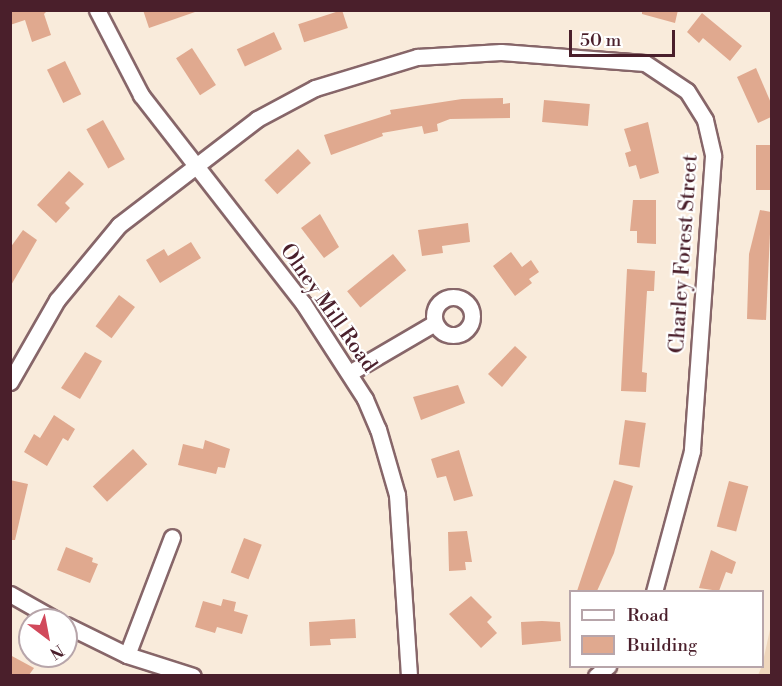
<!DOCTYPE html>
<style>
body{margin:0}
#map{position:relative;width:782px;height:686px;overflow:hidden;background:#f9ebdb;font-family:"Libre Bodoni",serif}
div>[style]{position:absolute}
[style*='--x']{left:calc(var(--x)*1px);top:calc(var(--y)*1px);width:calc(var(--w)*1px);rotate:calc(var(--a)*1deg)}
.built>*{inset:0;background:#efd6bc}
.building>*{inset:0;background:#e0a98f;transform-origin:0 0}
.roads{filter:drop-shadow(2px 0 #876669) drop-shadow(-2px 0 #876669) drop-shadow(0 2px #876669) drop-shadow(0 -2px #876669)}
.minor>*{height:15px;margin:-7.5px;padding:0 7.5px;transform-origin:7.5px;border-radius:7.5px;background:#fff}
.minor>.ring{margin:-7.5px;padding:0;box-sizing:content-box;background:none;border:15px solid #fff;border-radius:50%}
span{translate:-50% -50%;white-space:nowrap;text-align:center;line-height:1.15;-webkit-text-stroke:4.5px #fff;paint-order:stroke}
.street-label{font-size:21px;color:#4a1f2b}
.frame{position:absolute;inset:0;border:12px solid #4a1f2b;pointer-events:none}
.legend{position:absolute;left:569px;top:590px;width:195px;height:78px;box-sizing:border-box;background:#fff;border:2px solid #b7a5aa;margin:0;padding:8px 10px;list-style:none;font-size:18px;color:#4a1f2b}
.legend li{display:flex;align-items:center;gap:12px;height:30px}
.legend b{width:30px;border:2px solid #b7a5aa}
.north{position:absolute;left:18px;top:608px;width:60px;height:60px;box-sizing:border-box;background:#fff;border:2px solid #b7a5aa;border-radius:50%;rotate:148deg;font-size:16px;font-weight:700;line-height:24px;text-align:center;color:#4a1f2b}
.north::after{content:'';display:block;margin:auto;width:21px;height:27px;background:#d1495b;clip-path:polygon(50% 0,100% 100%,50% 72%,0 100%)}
.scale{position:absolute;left:569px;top:30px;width:106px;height:27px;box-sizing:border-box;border:3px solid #4a1f2b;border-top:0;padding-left:8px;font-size:18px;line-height:21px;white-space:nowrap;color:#4a1f2b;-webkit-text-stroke:4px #fff;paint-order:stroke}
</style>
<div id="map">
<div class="built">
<div style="clip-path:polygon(771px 625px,771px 675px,758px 675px,762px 666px)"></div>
</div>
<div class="building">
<div style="clip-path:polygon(10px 10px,48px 10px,44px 14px,51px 35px,32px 42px,25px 20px,10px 25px)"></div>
<div style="clip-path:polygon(143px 10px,194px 10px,195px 12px,149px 28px)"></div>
<div style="left:342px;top:10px;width:19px;height:46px;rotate:72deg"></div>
<div style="clip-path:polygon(642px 10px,678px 10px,675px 23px,642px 14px)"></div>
<div style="clip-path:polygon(702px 13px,742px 46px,730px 61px,703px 38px,699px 43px,687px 32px)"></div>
<div style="left:274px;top:32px;width:19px;height:41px;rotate:65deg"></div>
<div style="left:192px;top:48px;width:44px;height:19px;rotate:57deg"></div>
<div style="left:65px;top:61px;width:37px;height:20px;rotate:64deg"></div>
<div style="clip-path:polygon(756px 68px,771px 103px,771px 117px,758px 123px,737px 77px)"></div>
<div style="clip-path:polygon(503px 98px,503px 104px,510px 103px,510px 118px,450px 119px,437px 124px,438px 131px,424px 134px,422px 126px,382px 133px,383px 136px,331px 155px,324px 135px,391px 114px,390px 110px,462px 99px)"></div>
<div style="left:544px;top:100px;width:46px;height:22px;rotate:5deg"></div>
<div style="left:103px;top:120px;width:45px;height:19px;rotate:61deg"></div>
<div style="clip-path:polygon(648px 122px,659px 173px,640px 179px,636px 165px,629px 167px,625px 153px,631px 151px,624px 129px)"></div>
<div style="left:756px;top:145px;width:15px;height:45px"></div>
<div style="left:298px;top:149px;width:19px;height:46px;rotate:47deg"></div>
<div style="clip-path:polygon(69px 171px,84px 184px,65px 203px,70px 208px,56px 223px,37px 205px)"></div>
<div style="clip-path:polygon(633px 200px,656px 200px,656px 244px,637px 243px,637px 231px,630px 231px)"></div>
<div style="clip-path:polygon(760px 210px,771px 212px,766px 320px,747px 319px,749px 254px)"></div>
<div style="clip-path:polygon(320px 214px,339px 247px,324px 258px,301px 228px)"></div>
<div style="clip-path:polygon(468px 223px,470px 242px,442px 246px,443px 253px,422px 256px,418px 230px)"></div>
<div style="clip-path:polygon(23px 230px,37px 240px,10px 287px,10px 248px)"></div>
<div style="clip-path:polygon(191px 242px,201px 258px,160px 283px,146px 260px,164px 249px,168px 256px)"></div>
<div style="clip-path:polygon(511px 252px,522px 267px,531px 260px,539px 272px,529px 279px,532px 283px,515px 296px,493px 266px)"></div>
<div style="left:393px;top:254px;width:21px;height:59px;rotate:51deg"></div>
<div style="clip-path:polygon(627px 269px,655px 271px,654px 291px,647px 291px,642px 372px,647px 373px,646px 392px,621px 391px)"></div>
<div style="left:119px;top:295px;width:20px;height:39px;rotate:37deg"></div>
<div style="clip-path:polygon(515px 346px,527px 357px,502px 387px,488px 374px)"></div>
<div style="clip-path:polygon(85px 352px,102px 361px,80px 399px,61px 388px)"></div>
<div style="clip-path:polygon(458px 385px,465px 403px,421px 420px,413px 397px)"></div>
<div style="clip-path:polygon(54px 415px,75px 429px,68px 441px,63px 438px,47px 466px,24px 452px,34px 434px,40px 438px)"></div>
<div style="left:625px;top:420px;width:21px;height:45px;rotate:8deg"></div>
<div style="clip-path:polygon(205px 440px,230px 449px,225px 468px,218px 467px,216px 474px,178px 465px,183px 444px,203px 449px)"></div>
<div style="left:133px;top:449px;width:21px;height:55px;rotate:47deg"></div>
<div style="clip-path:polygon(459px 450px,473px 496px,454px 501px,446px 476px,437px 478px,431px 459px)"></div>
<div style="clip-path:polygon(10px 480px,28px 484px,15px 540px,10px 540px)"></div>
<div style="clip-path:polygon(614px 480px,633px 486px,614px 553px,597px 591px,577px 591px)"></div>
<div style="left:729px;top:481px;width:20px;height:47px;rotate:15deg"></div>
<div style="clip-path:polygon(467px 531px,472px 562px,465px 562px,466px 570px,449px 571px,448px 532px)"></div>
<div style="left:244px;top:538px;width:19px;height:37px;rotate:21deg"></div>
<div style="clip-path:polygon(66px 547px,93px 558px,92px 562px,98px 564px,90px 583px,57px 570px)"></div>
<div style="clip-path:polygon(711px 550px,736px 562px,732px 574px,726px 572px,719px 591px,699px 588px)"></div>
<div style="clip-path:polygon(471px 596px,492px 617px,487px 622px,497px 633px,481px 648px,449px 614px)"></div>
<div style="clip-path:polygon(223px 599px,236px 602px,234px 611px,248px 615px,242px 634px,217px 627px,215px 633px,195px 627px,203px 601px,221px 606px)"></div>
<div style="clip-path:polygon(355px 619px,356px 638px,330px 639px,331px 645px,310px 646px,309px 622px)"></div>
<div style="clip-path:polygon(542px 621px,560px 622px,561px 641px,522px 645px,521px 622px)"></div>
<div style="clip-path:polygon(10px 655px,34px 668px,29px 675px,10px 675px)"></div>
</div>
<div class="roads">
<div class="minor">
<div style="--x:97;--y:10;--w:96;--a:62.6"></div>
<div style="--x:141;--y:95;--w:264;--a:52.1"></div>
<div style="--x:303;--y:303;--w:114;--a:57.1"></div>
<div style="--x:365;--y:399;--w:33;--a:67"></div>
<div style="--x:378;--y:429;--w:69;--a:73.9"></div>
<div style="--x:397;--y:495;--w:181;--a:86.2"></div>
<div class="ring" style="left:434px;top:297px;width:23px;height:23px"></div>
<div style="--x:351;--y:372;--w:97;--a:-30.3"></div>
<div style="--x:10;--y:382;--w:95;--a:-60.2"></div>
<div style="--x:57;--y:300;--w:97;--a:-50.4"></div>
<div style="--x:119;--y:225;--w:174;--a:-37.5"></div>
<div style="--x:257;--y:119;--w:66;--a:-28.1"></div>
<div style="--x:315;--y:88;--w:107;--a:-16.9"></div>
<div style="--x:417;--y:57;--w:84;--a:-3.4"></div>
<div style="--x:501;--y:52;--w:144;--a:4.4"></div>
<div style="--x:645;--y:63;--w:50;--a:33.7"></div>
<div style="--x:687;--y:91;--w:34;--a:58"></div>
<div style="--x:705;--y:120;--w:37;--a:77"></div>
<div style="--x:713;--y:156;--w:296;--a:94.1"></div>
<div style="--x:692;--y:451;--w:146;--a:105.1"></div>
<div style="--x:10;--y:594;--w:53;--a:29.5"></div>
<div style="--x:66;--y:625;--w:68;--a:26.2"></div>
<div style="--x:127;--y:655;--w:69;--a:17.7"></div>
<div style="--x:127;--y:655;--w:126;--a:-69.1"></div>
<div style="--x:596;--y:676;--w:16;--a:-40"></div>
</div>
</div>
<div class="street-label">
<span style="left:684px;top:254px;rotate:-86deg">Charley Forest Street</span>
<span style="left:328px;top:308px;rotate:55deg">Olney Mill Road</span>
</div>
<div class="frame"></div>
<ul class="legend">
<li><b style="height:8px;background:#fff"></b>Road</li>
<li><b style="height:16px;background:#e0a98f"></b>Building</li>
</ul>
<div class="north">N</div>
<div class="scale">50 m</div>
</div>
